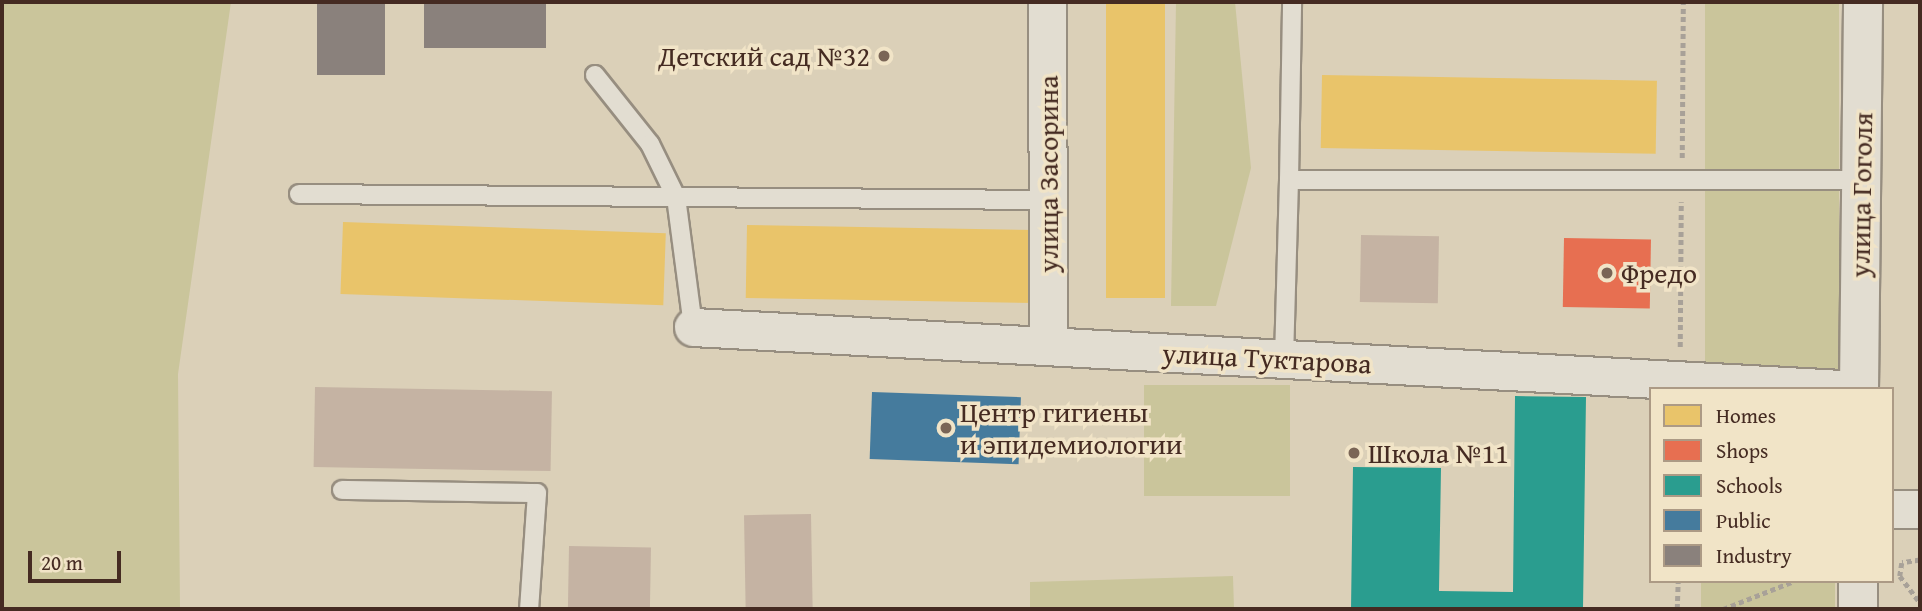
<!DOCTYPE html>
<meta charset="utf-8">
<style>
body{margin:0}
#map{position:relative;width:1922px;height:611px;overflow:hidden;background:#dbd0b8;font-family:"Gentium Book Plus",serif}
div>[style]{position:absolute}
[style*='--x']{left:calc(var(--x)*1px);top:calc(var(--y)*1px);width:calc(var(--w)*1px);rotate:calc(var(--a)*1deg)}
.green>*{inset:0;background:#cac59b;transform-origin:0 0}
.homes>*{inset:0;background:#e9c46a;transform-origin:0 0}
.shops>*{inset:0;background:#e76f51;transform-origin:0 0}
.schools>*{inset:0;background:#2a9d8f}
.public>*{inset:0;background:#457b9d;transform-origin:0 0}
.industry>*{inset:0;background:#8a817c;transform-origin:0 0}
.building>*{inset:0;background:#c5b3a3;transform-origin:0 0}
.path>*{height:4.5px;margin-top:-2.25px;transform-origin:0;background:repeating-linear-gradient(90deg,#a8a198 0 5px,transparent 0 8.5px)}
.roads{filter:drop-shadow(2px 0 #978e80) drop-shadow(-2px 0 #978e80) drop-shadow(0 2px #978e80) drop-shadow(0 -2px #978e80)}
.lane>*{height:18px;margin:-9px;padding:0 9px;transform-origin:9px;border-radius:9px;background:#e2ddd1}
.street>*{height:37px;margin:-18.5px;padding:0 18.5px;transform-origin:18.5px;border-radius:18.5px;background:#e2ddd1}
.secondary>*{height:38px;margin:-19px;padding:0 19px;transform-origin:19px;border-radius:19px;background:#e2ddd1}
.dots>*{width:19px;height:19px;translate:-50% -50%;box-sizing:border-box;border:4px solid #f1e4c7;border-radius:50%}
span{translate:-50% -50%;white-space:nowrap;text-align:center;line-height:1.15;-webkit-text-stroke:7px #f1e4c7;paint-order:stroke}
.poi-label{font-size:28px;color:#452b22}
.right{translate:-100% -50%;text-align:right}
.left{translate:0 -50%;text-align:left}
.street-label{font-size:28px;color:#452b22}
.frame{position:absolute;inset:0;border:4px solid #452b22;pointer-events:none}
.legend{position:absolute;left:1649px;top:387px;width:245px;height:196px;box-sizing:border-box;background:#f1e4c7;border:2px solid #ac9a85;margin:0;padding:9px 12px;list-style:none;font-size:21px;color:#452b22}
.legend li{display:flex;align-items:center;gap:14px;height:35px}
.legend b{width:35px;border:2px solid #ac9a85}
.scale{position:absolute;left:28px;top:551px;width:93px;height:32px;box-sizing:border-box;border:4px solid #452b22;border-top:0;padding-left:9px;font-size:21px;line-height:24px;white-space:nowrap;color:#452b22;-webkit-text-stroke:5px #f1e4c7;paint-order:stroke}
</style>
<div id="map">
<div class="green">
<div style="clip-path:polygon(2px 2px,231px 2px,178px 374px,180px 609px,2px 609px)"></div>
<div style="clip-path:polygon(1176px 2px,1235px 2px,1251px 168px,1216px 306px,1171px 306px)"></div>
<div style="left:1705px;top:2px;width:134px;height:387px"></div>
<div style="left:1144px;top:385px;width:146px;height:111px"></div>
<div style="clip-path:polygon(1233px 576px,1234px 609px,1030px 609px,1030px 582px)"></div>
<div style="left:1701px;top:581px;width:134px;height:28px"></div>
</div>
<div class="homes">
<div style="left:1106px;top:2px;width:59px;height:296px"></div>
<div style="left:1322px;top:75px;width:335px;height:73px;rotate:1deg"></div>
<div style="left:343px;top:222px;width:323px;height:72px;rotate:2deg"></div>
<div style="left:747px;top:225px;width:290px;height:73px;rotate:1deg"></div>
</div>
<div class="shops">
<div style="left:1564px;top:238px;width:87px;height:69px;rotate:1deg"></div>
</div>
<div class="schools">
<div style="clip-path:polygon(1515px 396px,1586px 397px,1583px 609px,1351px 609px,1353px 467px,1441px 468px,1439px 591px,1513px 592px)"></div>
</div>
<div class="public">
<div style="left:872px;top:392px;width:149px;height:67px;rotate:2deg"></div>
</div>
<div class="industry">
<div style="left:317px;top:2px;width:68px;height:73px"></div>
<div style="left:424px;top:2px;width:122px;height:46px"></div>
</div>
<div class="building">
<div style="left:1361px;top:235px;width:78px;height:67px;rotate:1deg"></div>
<div style="left:315px;top:387px;width:237px;height:80px;rotate:1deg"></div>
<div style="left:811px;top:514px;width:95px;height:67px;rotate:89deg"></div>
<div style="left:569px;top:546px;width:82px;height:63px;rotate:1deg"></div>
</div>
<div class="path">
<div style="--x:1682;--y:158;--w:156;--a:-89.6"></div>
<div style="--x:1680;--y:347;--w:145;--a:-89.6"></div>
<div style="--x:1920;--y:560;--w:18;--a:171"></div>
<div style="--x:1902;--y:563;--w:13;--a:99"></div>
<div style="--x:1900;--y:576;--w:34;--a:53"></div>
<div style="--x:1677;--y:609;--w:28;--a:-88"></div>
<div style="--x:1723;--y:609;--w:76;--a:-21.5"></div>
</div>
<div class="roads">
<div class="lane">
<div style="--x:595;--y:75;--w:88;--a:51.4"></div>
<div style="--x:650;--y:144;--w:59;--a:63.9"></div>
<div style="--x:676;--y:197;--w:131;--a:82.5"></div>
<div style="--x:1289;--y:180;--w:178;--a:-89"></div>
<div style="--x:299;--y:194;--w:749;--a:0.46"></div>
<div style="--x:1284;--y:359;--w:179;--a:-88.4"></div>
<div style="--x:1289;--y:180;--w:572;--a:0"></div>
<div style="--x:342;--y:490;--w:195;--a:0.9"></div>
<div style="--x:537;--y:493;--w:116;--a:93.9"></div>
</div>
<div class="street">
<div style="--x:1047;--y:2;--w:344;--a:89.8"></div>
<div style="--x:693;--y:327;--w:1149;--a:3.09"></div>
<div style="--x:1892;--y:509;--w:28;--a:0"></div>
</div>
<div class="secondary">
<div style="--x:1859;--y:389;--w:387;--a:-89.4"></div>
<div style="--x:1858;--y:609;--w:28;--a:-90"></div>
</div>
</div>
<div class="dots">
<div style="left:884px;top:56px;background:#7a6556"></div>
<div style="left:1607px;top:273px;background:#7a6556"></div>
<div style="left:946px;top:428px;background:#7a6556"></div>
<div style="left:1354px;top:453px;background:#7a6556"></div>
</div>
<div class="poi-label">
<span class="right" style="left:870px;top:56px">Детский сад №32</span>
<span class="left" style="left:1621px;top:273px">Фредо</span>
<span class="left" style="left:960px;top:428px">Центр гигиены<br>и эпидемиологии</span>
<span class="left" style="left:1368px;top:453px">Школа №11</span>
</div>
<div class="street-label">
<span style="left:1048px;top:174px;rotate:-90deg">улица Засорина</span>
<span style="left:1861px;top:195px;rotate:-89deg">улица Гоголя</span>
<span style="left:1267px;top:358px;rotate:3deg">улица Туктарова</span>
</div>
<div class="frame"></div>
<ul class="legend">
<li><b style="height:19px;background:#e9c46a"></b>Homes</li>
<li><b style="height:19px;background:#e76f51"></b>Shops</li>
<li><b style="height:19px;background:#2a9d8f"></b>Schools</li>
<li><b style="height:19px;background:#457b9d"></b>Public</li>
<li><b style="height:19px;background:#8a817c"></b>Industry</li>
</ul>
<div class="scale">20 m</div>
</div>
